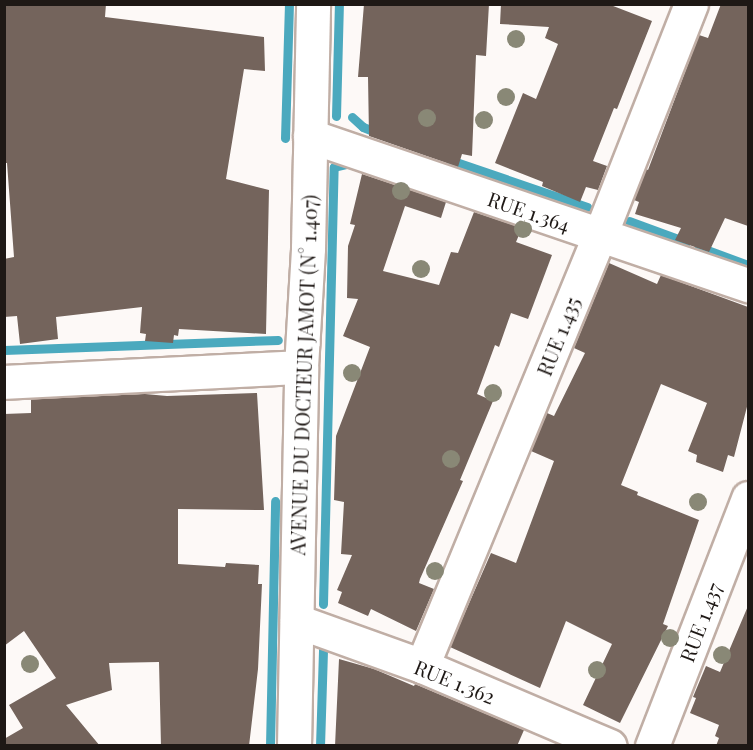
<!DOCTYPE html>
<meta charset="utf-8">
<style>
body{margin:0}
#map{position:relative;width:753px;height:750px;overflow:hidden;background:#fdf9f7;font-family:"Playfair Display",serif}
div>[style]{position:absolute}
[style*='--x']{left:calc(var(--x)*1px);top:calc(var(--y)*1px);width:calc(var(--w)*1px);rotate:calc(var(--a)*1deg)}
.stream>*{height:9px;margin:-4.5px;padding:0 4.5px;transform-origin:4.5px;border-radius:4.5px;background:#4ba9be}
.building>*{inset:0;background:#74645c}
.roads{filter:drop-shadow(2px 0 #c0aea5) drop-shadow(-2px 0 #c0aea5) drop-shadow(0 2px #c0aea5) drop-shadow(0 -2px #c0aea5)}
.minor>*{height:33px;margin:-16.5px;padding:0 16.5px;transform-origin:16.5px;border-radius:16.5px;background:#fff}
.major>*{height:33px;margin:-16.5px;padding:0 16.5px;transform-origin:16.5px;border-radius:16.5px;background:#fff}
.trees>*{width:18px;height:18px;margin:-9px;border-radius:50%;background:#898876}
span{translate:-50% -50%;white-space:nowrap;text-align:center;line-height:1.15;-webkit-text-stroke:6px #fff;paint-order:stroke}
.street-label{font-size:20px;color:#1e1815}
.frame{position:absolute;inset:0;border:6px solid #1e1815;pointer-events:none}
</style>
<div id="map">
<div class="stream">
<div style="--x:336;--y:116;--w:112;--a:-88.5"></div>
<div style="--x:352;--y:117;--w:15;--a:42"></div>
<div style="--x:363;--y:127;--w:18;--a:22"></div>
<div style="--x:285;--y:138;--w:134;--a:-88.3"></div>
<div style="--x:450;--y:160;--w:145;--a:18.9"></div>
<div style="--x:629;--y:221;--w:61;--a:20.2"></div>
<div style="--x:699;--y:247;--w:52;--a:20.2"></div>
<div style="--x:4;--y:350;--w:274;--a:-2.1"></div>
<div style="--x:323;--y:604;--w:437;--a:-88.6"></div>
<div style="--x:334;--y:167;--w:12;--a:-14"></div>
<div style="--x:270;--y:746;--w:245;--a:-88.8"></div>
<div style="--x:320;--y:746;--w:98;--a:-88.2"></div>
</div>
<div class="building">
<div style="clip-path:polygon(4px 4px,106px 4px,105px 17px,264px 37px,265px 71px,244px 69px,226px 179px,269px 190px,266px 334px,179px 329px,178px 336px,174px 335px,173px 343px,145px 341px,146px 334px,140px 333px,142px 307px,56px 317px,58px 339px,20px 344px,17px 316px,4px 317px,4px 259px,14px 257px,7px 163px,4px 163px)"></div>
<div style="clip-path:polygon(364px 4px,489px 4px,486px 56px,476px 55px,472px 156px,462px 154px,458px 167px,369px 136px,368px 77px,358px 77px)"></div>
<div style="clip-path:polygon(501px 4px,608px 4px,652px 21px,617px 109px,614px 108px,593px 161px,607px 166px,598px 190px,586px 187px,580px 202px,542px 186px,543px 182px,495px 163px,523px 93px,536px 99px,558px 44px,545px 38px,549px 27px,500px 24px)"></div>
<div style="clip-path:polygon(721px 4px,748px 4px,748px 226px,725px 218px,709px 252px,675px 240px,681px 228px,635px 214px,639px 202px,634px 200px,646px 169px,648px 170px,699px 35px,708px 38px)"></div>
<div style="clip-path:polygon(362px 174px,446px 202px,441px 218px,405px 206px,383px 271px,439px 285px,451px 252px,458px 253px,474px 212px,522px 228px,516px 242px,552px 255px,528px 319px,511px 313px,499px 347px,495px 345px,477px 394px,493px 401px,460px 480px,463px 481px,420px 579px,419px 583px,434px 589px,416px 631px,371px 609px,368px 616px,338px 603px,342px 592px,337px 590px,352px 555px,341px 554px,344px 502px,334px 500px,336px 436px,370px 347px,343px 336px,358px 299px,347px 298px,348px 246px,355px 225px,350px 224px)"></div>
<div style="clip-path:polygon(609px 263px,657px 284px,661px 275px,748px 307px,748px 403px,734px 457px,728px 455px,723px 472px,696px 462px,697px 455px,688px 451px,707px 403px,661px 384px,621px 485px,638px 492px,637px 495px,699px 520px,663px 624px,668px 626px,620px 723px,583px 705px,612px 644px,566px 621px,540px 688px,450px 647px,491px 553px,516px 563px,554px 461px,531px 451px,547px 413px,554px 416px,585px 353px,574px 348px)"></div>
<div style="clip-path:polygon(257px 393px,264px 510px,178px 509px,178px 564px,225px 567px,226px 563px,259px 565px,258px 584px,262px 584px,258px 669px,249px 746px,161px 746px,159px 662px,109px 663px,112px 690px,66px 705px,100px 746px,4px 746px,4px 739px,23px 728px,9px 705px,56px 678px,24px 631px,4px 646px,4px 414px,31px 413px,31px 399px,145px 394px,167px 396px)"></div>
<div style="clip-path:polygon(748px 606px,748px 746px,716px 746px,719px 738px,715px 736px,719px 725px,690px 713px,696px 698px,693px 697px,706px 666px,720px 672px)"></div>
<div style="clip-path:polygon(339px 659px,374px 669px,414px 686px,415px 684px,524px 730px,517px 746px,335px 746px)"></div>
</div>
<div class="roads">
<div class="minor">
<div style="--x:310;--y:136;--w:463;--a:18.8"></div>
<div style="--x:4;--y:382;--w:297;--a:-2.9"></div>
<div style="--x:297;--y:621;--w:133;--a:19.8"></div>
<div style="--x:422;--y:666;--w:204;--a:23.1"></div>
<div style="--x:422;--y:666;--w:466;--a:-67.6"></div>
<div style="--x:600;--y:235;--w:248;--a:-68.5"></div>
<div style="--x:652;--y:746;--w:266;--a:-68.8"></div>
</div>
<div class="major">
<div style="--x:294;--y:746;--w:379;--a:-88.9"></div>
<div style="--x:301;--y:367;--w:119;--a:-86.6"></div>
<div style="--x:308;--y:248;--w:244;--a:-88.8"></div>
</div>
</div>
<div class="trees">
<div style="left:516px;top:39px"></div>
<div style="left:506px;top:97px"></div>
<div style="left:427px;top:118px"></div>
<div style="left:484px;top:120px"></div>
<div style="left:401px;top:191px"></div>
<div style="left:523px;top:229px"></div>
<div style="left:421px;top:269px"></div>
<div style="left:352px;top:373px"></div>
<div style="left:493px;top:393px"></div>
<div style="left:451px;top:459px"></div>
<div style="left:698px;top:502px"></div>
<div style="left:435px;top:571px"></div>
<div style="left:670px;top:638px"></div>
<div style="left:722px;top:655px"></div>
<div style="left:30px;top:664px"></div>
<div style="left:597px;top:670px"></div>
</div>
<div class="street-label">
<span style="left:529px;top:211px;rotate:19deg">RUE 1.364</span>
<span style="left:558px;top:336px;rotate:-68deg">RUE 1.435</span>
<span style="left:303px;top:375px;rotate:-88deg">AVENUE DU DOCTEUR JAMOT (N° 1.407)</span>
<span style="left:700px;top:622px;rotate:-69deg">RUE 1.437</span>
<span style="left:455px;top:681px;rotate:22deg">RUE 1.362</span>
</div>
<div class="frame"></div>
</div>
